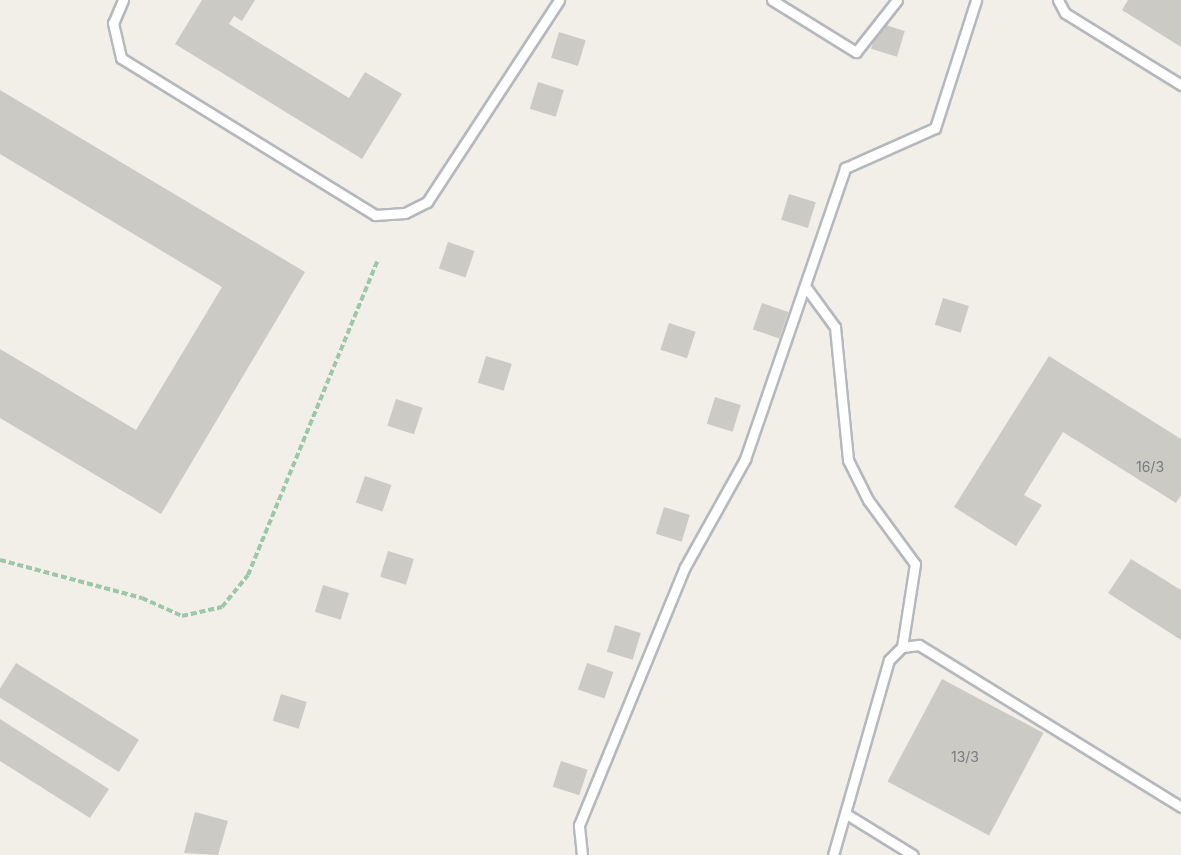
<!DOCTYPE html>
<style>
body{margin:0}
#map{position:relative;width:1181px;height:855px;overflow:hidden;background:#f1efe8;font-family:Inter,sans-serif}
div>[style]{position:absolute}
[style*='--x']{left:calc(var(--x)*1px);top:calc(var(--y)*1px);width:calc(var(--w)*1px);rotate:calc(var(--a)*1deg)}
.building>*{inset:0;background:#cccac5;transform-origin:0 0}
.path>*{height:4px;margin-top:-2px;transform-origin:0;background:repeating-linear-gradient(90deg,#9cc7a9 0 6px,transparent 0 9px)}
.roads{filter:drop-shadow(2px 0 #b5b8bc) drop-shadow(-2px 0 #b5b8bc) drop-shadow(0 2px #b5b8bc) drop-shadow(0 -2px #b5b8bc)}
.service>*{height:9px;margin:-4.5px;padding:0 4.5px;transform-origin:4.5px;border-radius:4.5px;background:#fff}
span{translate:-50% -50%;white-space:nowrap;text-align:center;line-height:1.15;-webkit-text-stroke:5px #fff;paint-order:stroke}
.number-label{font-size:14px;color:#7a7d7f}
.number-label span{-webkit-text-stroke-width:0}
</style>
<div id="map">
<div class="building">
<div style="clip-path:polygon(202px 0,255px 0,242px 21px,234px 16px,229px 24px,349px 98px,365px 72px,402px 94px,362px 159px,175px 44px)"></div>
<div style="clip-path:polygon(1128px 0,1181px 0,1181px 47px,1122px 10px)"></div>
<div style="left:879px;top:23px;width:27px;height:27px;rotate:17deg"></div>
<div style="left:559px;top:32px;width:28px;height:27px;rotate:17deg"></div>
<div style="left:538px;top:82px;width:27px;height:28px;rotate:17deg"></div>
<div style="clip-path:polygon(0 90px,305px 272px,161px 514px,0 418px,0 349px,136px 430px,222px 287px,0 154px)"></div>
<div style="left:789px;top:194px;width:28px;height:27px;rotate:17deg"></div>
<div style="left:448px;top:242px;width:28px;height:28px;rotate:19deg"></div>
<div style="left:943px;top:298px;width:27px;height:28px;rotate:17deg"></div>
<div style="left:762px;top:303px;width:28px;height:28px;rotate:19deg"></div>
<div style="left:669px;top:323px;width:28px;height:28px;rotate:18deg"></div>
<div style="left:486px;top:356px;width:27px;height:28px;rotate:17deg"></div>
<div style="clip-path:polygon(1049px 356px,1181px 439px,1181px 495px,1176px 503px,1063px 432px,1024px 495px,1042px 505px,1016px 546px,954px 507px)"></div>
<div style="left:715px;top:397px;width:27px;height:28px;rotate:17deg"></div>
<div style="left:396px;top:399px;width:28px;height:28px;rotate:18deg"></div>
<div style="left:365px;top:476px;width:28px;height:28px;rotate:19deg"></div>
<div style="left:664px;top:507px;width:27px;height:28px;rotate:17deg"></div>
<div style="left:388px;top:551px;width:27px;height:27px;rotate:17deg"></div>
<div style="clip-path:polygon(1131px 559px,1181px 590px,1181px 640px,1108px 593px)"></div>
<div style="left:323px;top:585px;width:27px;height:28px;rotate:17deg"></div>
<div style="left:615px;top:625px;width:27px;height:28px;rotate:17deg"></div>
<div style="left:16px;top:663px;width:145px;height:38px;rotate:32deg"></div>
<div style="left:587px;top:663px;width:28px;height:28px;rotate:19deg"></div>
<div style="left:942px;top:679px;width:115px;height:116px;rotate:28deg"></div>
<div style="left:281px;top:694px;width:27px;height:28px;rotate:17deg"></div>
<div style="clip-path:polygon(0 719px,109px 789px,90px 818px,0 761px)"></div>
<div style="left:561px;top:761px;width:28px;height:27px;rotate:18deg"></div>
<div style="clip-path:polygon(195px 812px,228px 821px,218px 855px,184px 853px)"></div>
</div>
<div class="path">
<div style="--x:0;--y:560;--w:147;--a:15"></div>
<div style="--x:142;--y:598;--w:44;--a:24.2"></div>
<div style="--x:182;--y:616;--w:41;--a:-12.7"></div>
<div style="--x:222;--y:607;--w:41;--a:-50.9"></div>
<div style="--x:248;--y:575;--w:341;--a:-67.6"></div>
</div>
<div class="roads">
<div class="service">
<div style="--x:123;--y:0;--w:25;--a:113"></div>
<div style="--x:113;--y:23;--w:36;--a:77"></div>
<div style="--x:121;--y:58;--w:299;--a:31.7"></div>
<div style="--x:375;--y:215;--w:30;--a:-4"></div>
<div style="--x:405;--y:213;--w:25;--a:-27"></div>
<div style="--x:427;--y:202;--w:241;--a:-56.8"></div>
<div style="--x:772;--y:0;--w:99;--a:31.8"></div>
<div style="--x:856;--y:52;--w:66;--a:-51.7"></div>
<div style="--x:1058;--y:0;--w:15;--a:62"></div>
<div style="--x:1065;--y:13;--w:137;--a:31.8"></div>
<div style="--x:805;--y:286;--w:51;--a:53.8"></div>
<div style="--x:835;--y:327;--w:134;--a:84.4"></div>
<div style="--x:848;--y:460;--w:45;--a:63.4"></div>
<div style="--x:868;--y:500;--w:79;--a:53.7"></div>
<div style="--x:915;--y:564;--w:84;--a:98.9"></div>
<div style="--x:848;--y:815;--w:76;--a:31.6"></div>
<div style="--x:582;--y:855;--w:30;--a:-96"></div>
<div style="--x:579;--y:825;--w:279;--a:-67.7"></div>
<div style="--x:685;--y:567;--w:124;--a:-60.9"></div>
<div style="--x:745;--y:459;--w:308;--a:-71"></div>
<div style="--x:845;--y:168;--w:98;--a:-24"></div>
<div style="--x:935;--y:128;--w:134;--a:-72.2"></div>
<div style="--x:833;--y:855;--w:203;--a:-74"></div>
<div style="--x:889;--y:660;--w:18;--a:-45"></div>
<div style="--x:902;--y:647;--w:17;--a:-7"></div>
<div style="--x:919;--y:645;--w:308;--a:31.7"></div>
</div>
</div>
<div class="number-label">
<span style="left:1150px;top:467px">16/3</span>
<span style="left:965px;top:757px">13/3</span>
</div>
</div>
